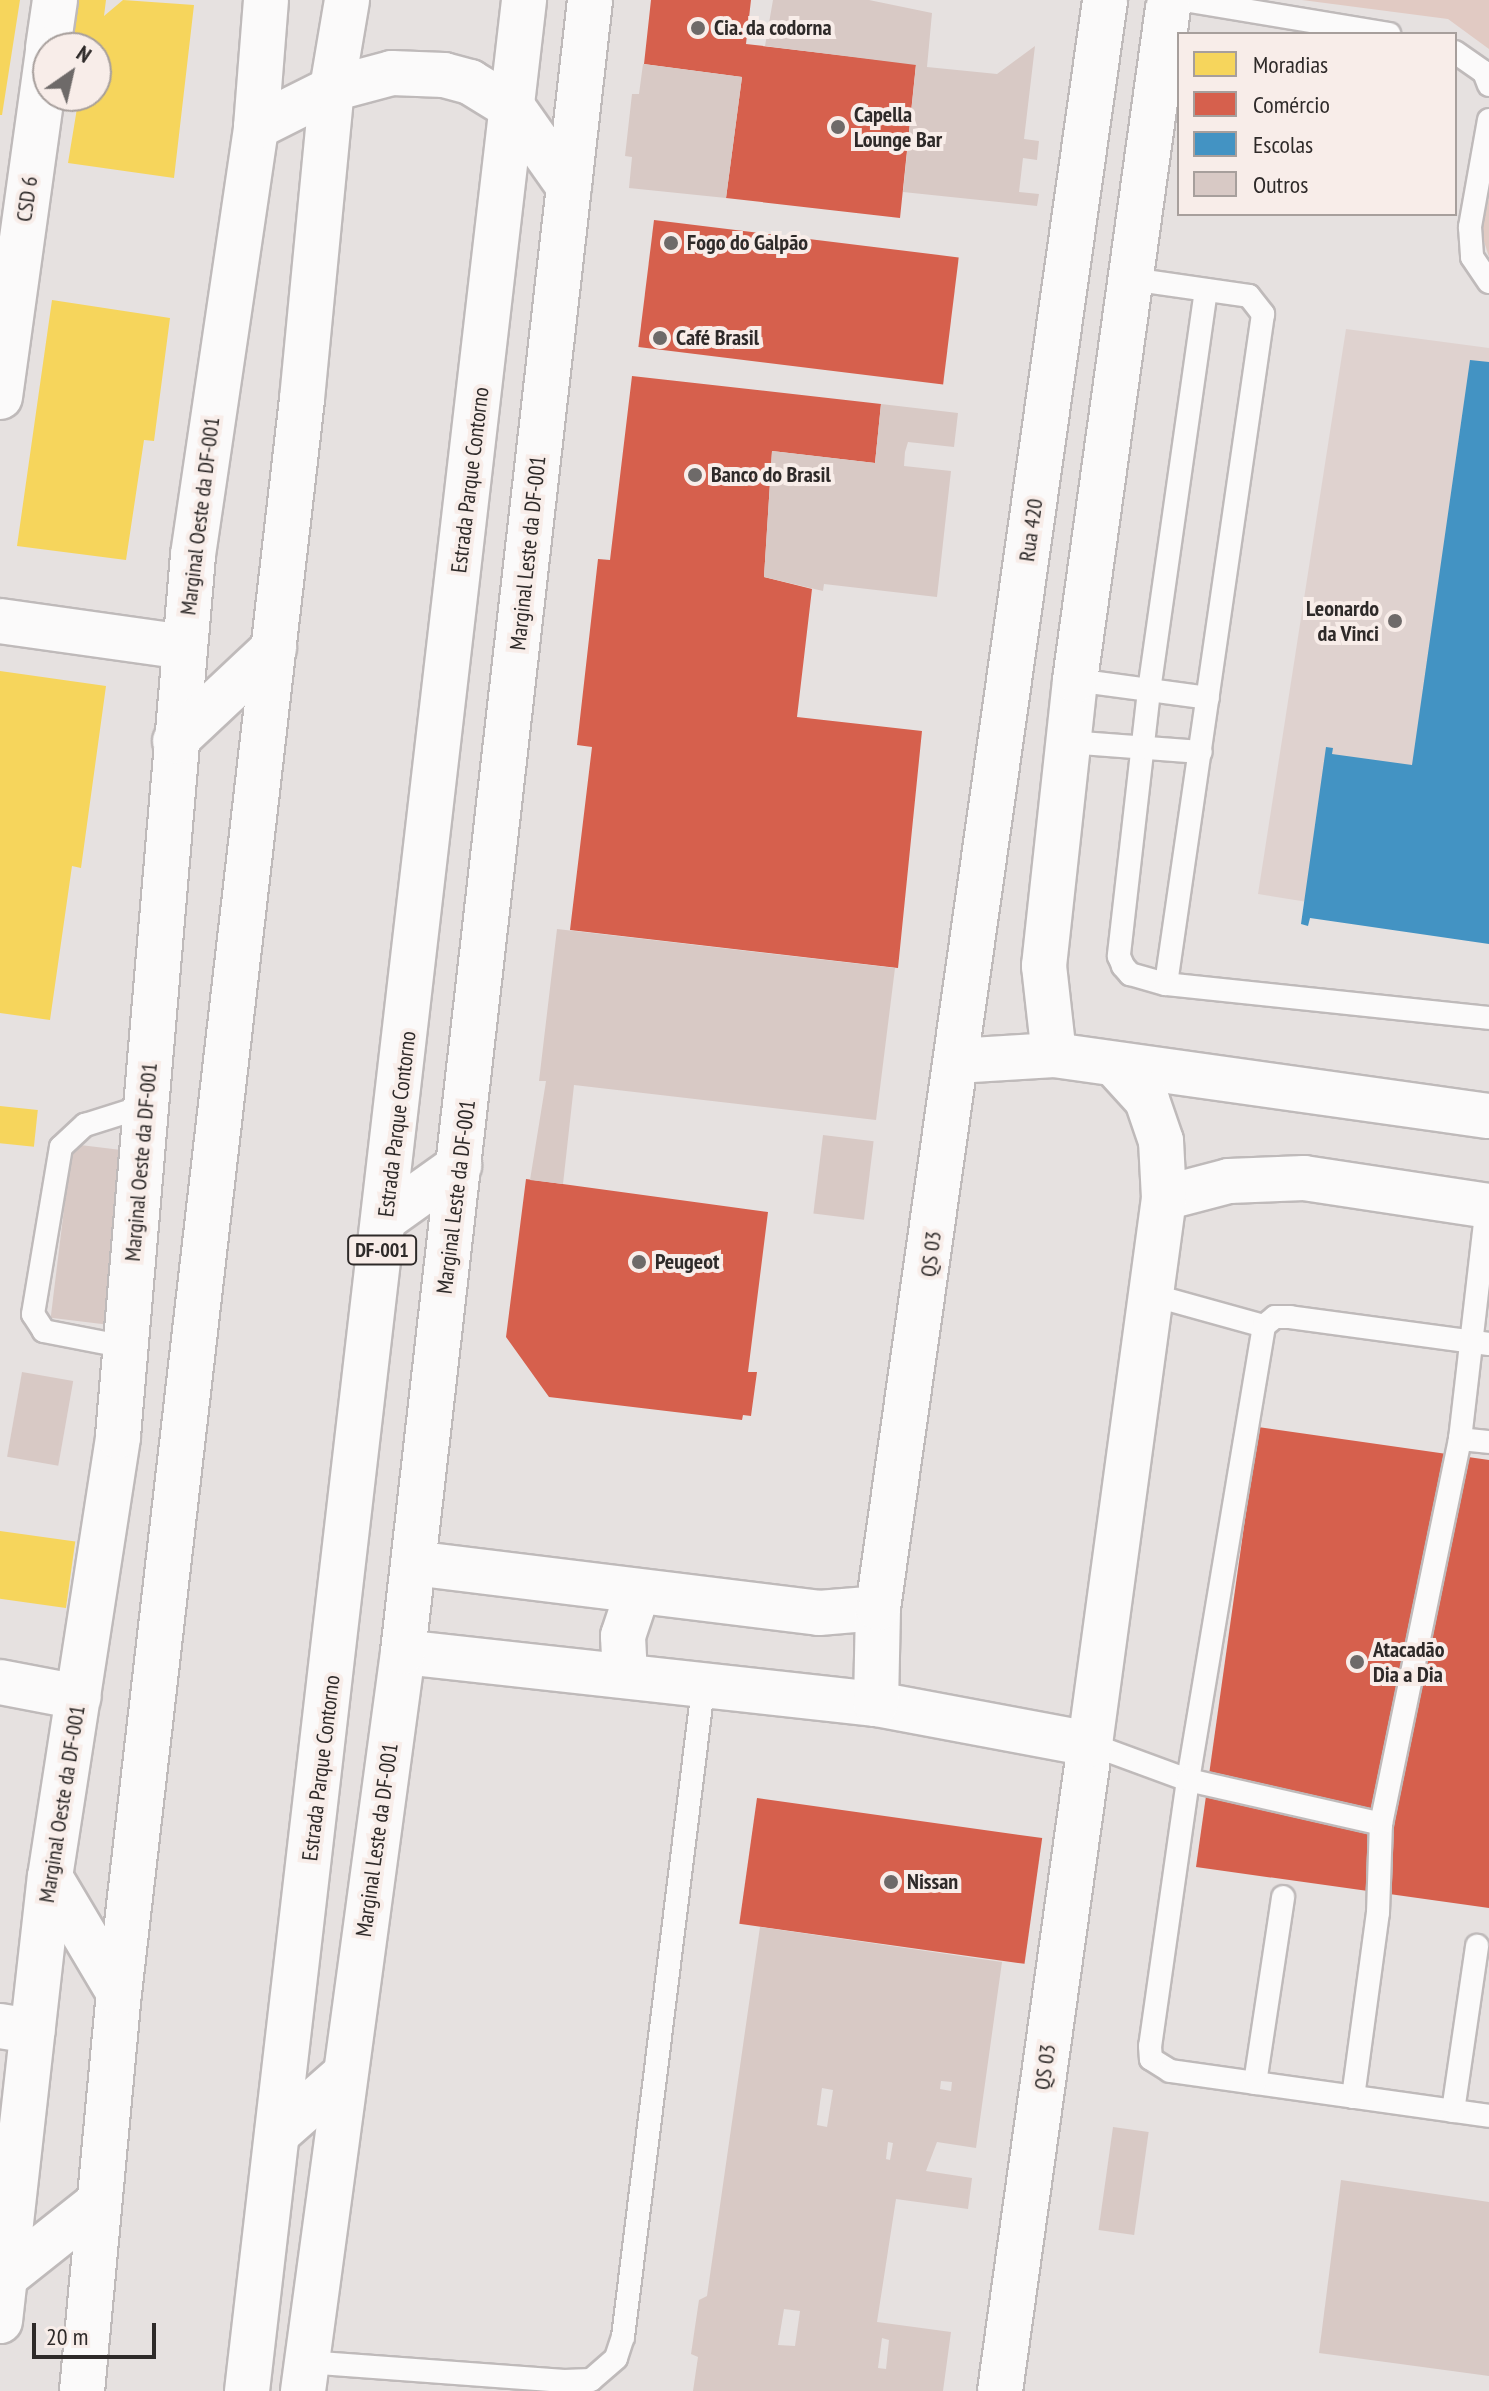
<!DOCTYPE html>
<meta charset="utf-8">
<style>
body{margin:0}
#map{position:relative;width:1489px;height:2391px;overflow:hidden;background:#e6e1e0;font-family:"PT Sans Narrow",sans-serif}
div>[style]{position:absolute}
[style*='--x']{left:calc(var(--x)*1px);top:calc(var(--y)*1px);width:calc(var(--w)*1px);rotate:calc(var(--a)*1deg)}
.built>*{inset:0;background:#dfd2cf}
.green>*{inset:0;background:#e1cac3}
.homes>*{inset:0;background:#f6d55c;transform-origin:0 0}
.shops>*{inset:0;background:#d6604d;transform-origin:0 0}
.schools>*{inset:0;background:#4393c3}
.building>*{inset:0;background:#d8c9c5;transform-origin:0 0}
.roads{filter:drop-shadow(2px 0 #bfbaba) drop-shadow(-2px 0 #bfbaba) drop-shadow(0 2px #bfbaba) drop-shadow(0 -2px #bfbaba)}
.service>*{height:22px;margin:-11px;padding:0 11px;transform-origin:11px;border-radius:11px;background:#fbfafa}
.minor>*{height:44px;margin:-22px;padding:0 22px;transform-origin:22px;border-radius:22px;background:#fbfafa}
.tertiary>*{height:44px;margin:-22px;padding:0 22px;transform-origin:22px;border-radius:22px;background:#fbfafa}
.secondary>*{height:44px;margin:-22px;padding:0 22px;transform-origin:22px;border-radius:22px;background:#fbfafa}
.trunk>*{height:44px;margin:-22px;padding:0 22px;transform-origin:22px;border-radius:22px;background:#fbfafa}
.dots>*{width:22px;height:22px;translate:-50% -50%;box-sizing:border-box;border:4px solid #f8ede9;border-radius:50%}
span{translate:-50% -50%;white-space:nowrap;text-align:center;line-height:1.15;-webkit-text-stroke:8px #f8ede9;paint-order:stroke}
.shield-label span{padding:2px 6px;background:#f8ede9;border:2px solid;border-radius:6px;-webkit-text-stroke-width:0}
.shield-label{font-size:20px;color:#2e2a29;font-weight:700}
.poi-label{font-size:22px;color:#2e2a29;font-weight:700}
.left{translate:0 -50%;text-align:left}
.right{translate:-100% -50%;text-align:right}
.street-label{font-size:22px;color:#2e2a29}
.legend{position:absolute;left:1177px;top:32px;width:280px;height:184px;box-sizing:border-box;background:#f8ede9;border:2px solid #a79f9c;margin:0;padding:10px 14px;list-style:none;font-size:24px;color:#2e2a29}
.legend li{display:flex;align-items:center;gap:16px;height:40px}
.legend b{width:40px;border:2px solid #a79f9c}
.north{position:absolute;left:32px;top:32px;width:80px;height:80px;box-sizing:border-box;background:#f8ede9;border:2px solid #a79f9c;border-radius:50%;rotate:34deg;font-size:22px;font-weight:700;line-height:32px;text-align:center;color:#2e2a29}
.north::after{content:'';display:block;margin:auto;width:28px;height:36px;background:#6e6a69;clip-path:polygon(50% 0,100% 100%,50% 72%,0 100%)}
.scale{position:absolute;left:32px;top:2323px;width:124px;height:36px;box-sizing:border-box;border:4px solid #2e2a29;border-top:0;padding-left:10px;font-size:24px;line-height:28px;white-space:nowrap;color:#2e2a29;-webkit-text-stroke:6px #f8ede9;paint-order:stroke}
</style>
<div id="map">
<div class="built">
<div style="clip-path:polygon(1346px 329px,1489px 348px,1489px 931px,1258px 894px)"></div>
</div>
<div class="green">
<div style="clip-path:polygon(1302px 0,1489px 0,1489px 49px,1448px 19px)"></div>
<div style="clip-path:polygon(1489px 197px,1489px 257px,1481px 232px)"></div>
</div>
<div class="homes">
<div style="clip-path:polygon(0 0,20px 0,2px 115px,0 115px)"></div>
<div style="clip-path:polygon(79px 0,106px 0,104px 16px,123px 0,194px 5px,174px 178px,68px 163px,79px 96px,96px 96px,96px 48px,72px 48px)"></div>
<div style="clip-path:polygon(52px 300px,170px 318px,154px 441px,144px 440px,126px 560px,17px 546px)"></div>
<div style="clip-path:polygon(0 671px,106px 686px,81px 868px,72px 866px,50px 1020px,0 1013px)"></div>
<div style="left:0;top:1106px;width:38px;height:37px;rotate:6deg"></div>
<div style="left:0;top:1531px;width:76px;height:67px;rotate:8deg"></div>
</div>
<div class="shops">
<div style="clip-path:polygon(651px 0,751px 0,746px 44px,916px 64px,900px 218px,726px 198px,742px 77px,644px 64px)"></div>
<div style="left:654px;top:220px;width:307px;height:128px;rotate:7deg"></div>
<div style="clip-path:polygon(632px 376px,881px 404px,875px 463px,772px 451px,764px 577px,812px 589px,797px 717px,922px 731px,898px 968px,570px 930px,592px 747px,577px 745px,598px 559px,610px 560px)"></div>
<div style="clip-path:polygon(526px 1179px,768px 1212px,748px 1372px,757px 1372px,751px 1416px,743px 1415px,742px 1420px,549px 1397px,506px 1337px)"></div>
<div style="clip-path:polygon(1258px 1427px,1489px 1460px,1489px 1908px,1196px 1867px)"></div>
<div style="left:757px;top:1798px;width:288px;height:127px;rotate:8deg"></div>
</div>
<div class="schools">
<div style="clip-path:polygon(1470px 360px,1489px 362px,1489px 944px,1310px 918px,1308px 926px,1301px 924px,1326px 747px,1333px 748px,1332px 754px,1412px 765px)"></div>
</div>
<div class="building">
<div style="clip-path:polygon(773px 0,869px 0,932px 13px,927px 67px,997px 74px,1035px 46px,1024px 139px,1039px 141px,1037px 160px,1023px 158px,1019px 192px,1039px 194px,1037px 206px,903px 192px,916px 65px,765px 46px)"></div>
<div style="clip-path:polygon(643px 64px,742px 77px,726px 198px,629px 188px,632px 157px,625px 156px,632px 94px,639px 94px)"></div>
<div style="clip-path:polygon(881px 404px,958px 413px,954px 447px,908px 442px,905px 452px,904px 466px,951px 471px,937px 597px,824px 584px,823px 591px,764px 577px,772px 451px,875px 463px)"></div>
<div style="clip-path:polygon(557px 929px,895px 968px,876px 1120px,574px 1085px,563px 1184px,530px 1180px,546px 1081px,539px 1081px)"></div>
<div style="left:823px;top:1135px;width:51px;height:79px;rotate:7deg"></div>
<div style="left:72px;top:1144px;width:62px;height:175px;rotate:7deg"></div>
<div style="left:22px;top:1372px;width:52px;height:86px;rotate:10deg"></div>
<div style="clip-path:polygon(evenodd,760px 1927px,1002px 1962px,976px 2148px,937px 2142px,926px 2171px,972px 2178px,968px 2209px,896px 2199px,877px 2322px,951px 2332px,943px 2391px,693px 2391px,698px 2357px,691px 2354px,699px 2300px,707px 2296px,760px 1927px,941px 2081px,952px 2082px,951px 2091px,940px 2089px,941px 2081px,760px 1927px,822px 2088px,833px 2090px,827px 2127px,817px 2125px,822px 2088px,760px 1927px,888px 2142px,893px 2143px,890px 2160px,886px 2159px,888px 2142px,760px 1927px,784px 2309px,800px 2311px,795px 2346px,778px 2345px,784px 2309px,760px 1927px,882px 2338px,889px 2340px,886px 2369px,878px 2368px,882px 2338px)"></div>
<div style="left:1113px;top:2127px;width:36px;height:104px;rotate:8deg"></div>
<div style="clip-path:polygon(1341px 2180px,1489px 2202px,1489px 2376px,1319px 2353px)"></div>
</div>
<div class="roads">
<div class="service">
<div style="--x:1190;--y:1;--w:202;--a:9.4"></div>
<div style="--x:1455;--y:52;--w:35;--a:35"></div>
<div style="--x:1484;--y:72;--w:14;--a:69"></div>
<div style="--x:1489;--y:120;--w:109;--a:100.1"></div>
<div style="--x:1470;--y:227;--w:30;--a:86"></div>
<div style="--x:1472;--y:257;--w:30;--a:56"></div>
<div style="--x:1131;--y:279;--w:119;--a:8.2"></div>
<div style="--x:1249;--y:296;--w:23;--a:52"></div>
<div style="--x:1263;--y:314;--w:677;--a:98.24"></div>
<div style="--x:1206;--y:290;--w:405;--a:98.1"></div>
<div style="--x:1149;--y:691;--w:267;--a:96.5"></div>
<div style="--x:1119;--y:956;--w:11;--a:68"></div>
<div style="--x:1123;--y:966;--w:11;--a:49"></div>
<div style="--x:1130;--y:974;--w:37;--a:16"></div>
<div style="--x:1166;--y:984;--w:325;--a:6"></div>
<div style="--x:1075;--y:680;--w:134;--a:7.7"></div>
<div style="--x:1068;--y:742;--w:133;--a:4.3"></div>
<div style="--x:1152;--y:1295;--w:116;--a:15.5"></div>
<div style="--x:1489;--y:1344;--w:201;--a:-172.3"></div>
<div style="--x:1290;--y:1317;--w:15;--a:180"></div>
<div style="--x:1275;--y:1317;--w:14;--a:141"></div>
<div style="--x:1264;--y:1326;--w:460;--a:99.5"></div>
<div style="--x:1188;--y:1780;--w:269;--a:98.1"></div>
<div style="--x:1150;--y:2046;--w:13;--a:86"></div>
<div style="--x:1151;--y:2059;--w:22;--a:32"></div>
<div style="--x:1170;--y:2071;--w:322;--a:8"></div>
<div style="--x:126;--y:1347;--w:84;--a:-169"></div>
<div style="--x:44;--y:1331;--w:20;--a:-123"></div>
<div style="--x:33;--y:1314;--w:169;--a:-80.5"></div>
<div style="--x:61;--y:1147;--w:33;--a:-43"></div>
<div style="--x:85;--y:1125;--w:63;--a:-17.6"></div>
<div style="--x:1460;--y:1439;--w:29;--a:6"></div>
<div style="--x:1090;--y:1744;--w:104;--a:20.2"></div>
<div style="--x:1188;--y:1780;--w:198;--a:12.8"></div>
<div style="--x:1255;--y:2083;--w:188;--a:-81.4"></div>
<div style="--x:1353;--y:2097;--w:186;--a:-82.3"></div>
<div style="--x:1378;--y:1913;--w:89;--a:-88.1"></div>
<div style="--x:1381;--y:1824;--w:393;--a:-78.4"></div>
<div style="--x:1460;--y:1439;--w:236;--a:-83.4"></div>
<div style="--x:1453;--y:2111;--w:167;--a:-81.7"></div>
<div style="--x:306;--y:2362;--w:259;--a:4.2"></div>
<div style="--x:564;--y:2381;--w:27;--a:-2"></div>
<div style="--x:591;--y:2380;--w:33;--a:-41"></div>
<div style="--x:616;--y:2358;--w:22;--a:-72"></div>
<div style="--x:623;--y:2337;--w:654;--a:-82.97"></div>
</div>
<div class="minor">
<div style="--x:48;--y:48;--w:49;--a:-81.7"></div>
<div style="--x:0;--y:397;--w:351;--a:-82.1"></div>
<div style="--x:0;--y:621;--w:186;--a:8"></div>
<div style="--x:0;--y:1682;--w:80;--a:10.8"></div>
<div style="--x:0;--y:2026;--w:33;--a:9"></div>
</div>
<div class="tertiary">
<div style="--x:1000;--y:2391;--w:653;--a:-82.08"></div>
</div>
<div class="secondary">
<div style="--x:256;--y:127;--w:85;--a:-26.6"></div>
<div style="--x:332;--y:89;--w:62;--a:-14.9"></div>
<div style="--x:392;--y:73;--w:52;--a:2.2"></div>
<div style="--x:444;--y:75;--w:27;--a:15"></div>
<div style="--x:470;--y:82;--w:52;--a:31.5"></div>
<div style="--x:514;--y:109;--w:95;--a:54.8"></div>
<div style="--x:1054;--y:1055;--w:90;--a:-96.4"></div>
<div style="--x:1044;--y:966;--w:288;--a:-83.8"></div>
<div style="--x:1075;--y:680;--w:678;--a:-82.12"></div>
<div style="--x:956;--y:1061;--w:98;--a:-3.5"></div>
<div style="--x:1054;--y:1055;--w:439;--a:8"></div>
<div style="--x:1164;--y:1198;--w:67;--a:-14.7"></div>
<div style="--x:1229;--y:1181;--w:75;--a:-2.3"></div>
<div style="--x:1304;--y:1178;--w:187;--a:8.6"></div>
<div style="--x:413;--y:1563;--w:409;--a:7"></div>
<div style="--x:819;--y:1613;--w:59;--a:-4.8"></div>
<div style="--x:403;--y:1652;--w:476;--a:6.3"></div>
<div style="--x:876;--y:1704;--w:218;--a:10.6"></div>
<div style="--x:1090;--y:1744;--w:551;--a:-82.28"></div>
<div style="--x:1164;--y:1198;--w:57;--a:-93"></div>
<div style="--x:1161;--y:1141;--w:43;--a:-108.9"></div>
<div style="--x:1147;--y:1100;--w:45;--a:-132.3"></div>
<div style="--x:625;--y:1675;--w:39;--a:-93"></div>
<div style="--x:623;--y:1636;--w:44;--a:-71.6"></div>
<div style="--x:876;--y:1704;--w:96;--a:-88.8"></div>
<div style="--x:878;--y:1608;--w:1624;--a:-81.96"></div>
<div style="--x:0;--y:2321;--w:447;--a:-83.6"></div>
<div style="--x:50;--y:1877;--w:446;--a:-81.2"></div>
<div style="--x:118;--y:1436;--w:884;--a:-85.13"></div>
<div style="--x:193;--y:555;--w:433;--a:-81.6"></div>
<div style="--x:256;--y:127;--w:127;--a:-85.5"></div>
<div style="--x:303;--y:2391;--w:746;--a:-82.29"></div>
<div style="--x:403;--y:1652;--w:1663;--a:-83.54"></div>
</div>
<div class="trunk">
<div style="--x:175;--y:741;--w:136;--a:-43.2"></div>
<div style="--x:386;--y:1218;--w:90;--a:-35.5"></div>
<div style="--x:50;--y:1877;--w:135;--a:59.3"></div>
<div style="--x:277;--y:2134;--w:89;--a:-41.4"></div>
<div style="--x:5;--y:2277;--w:119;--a:-38.5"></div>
<div style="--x:82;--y:2391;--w:400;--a:-84.7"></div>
<div style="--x:119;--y:1993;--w:1604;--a:-83.45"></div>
<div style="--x:302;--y:399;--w:311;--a:-84.5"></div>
<div style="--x:332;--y:89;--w:90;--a:-80.4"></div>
<div style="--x:247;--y:2391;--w:2407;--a:-83.39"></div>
</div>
</div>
<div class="dots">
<div style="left:698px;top:28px;background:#6e6a69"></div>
<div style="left:838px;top:127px;background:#6e6a69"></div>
<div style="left:671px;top:243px;background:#6e6a69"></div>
<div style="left:660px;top:338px;background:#6e6a69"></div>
<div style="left:695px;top:475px;background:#6e6a69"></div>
<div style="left:1395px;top:621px;background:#6e6a69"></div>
<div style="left:639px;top:1262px;background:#6e6a69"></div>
<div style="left:1357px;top:1662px;background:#6e6a69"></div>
<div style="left:891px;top:1882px;background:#6e6a69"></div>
</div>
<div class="shield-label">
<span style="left:382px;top:1250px">DF-001</span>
</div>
<div class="poi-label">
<span class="left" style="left:714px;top:28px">Cia. da codorna</span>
<span class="left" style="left:854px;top:127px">Capella<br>Lounge Bar</span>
<span class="left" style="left:687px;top:243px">Fogo do Galpão</span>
<span class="left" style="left:676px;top:338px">Café Brasil</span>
<span class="left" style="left:711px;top:475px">Banco do Brasil</span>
<span class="right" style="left:1379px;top:621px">Leonardo<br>da Vinci</span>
<span class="left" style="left:655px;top:1262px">Peugeot</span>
<span class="left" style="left:1373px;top:1662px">Atacadão<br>Dia a Dia</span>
<span class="left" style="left:907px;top:1882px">Nissan</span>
</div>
<div class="street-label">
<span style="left:27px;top:199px;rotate:-82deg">CSD 6</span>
<span style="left:470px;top:480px;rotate:-83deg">Estrada Parque Contorno</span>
<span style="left:200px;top:516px;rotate:-83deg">Marginal Oeste da DF-001</span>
<span style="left:1031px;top:530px;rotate:-82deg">Rua 420</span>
<span style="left:528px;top:553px;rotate:-84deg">Marginal Leste da DF-001</span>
<span style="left:397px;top:1124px;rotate:-83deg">Estrada Parque Contorno</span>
<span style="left:141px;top:1162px;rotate:-85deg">Marginal Oeste da DF-001</span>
<span style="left:456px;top:1197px;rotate:-83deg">Marginal Leste da DF-001</span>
<span style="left:931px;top:1254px;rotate:-83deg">QS 03</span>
<span style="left:321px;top:1768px;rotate:-83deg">Estrada Parque Contorno</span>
<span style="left:62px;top:1804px;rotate:-81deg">Marginal Oeste da DF-001</span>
<span style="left:377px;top:1840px;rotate:-82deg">Marginal Leste da DF-001</span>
<span style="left:1045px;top:2067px;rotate:-82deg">QS 03</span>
</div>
<ul class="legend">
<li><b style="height:22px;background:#f6d55c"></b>Moradias</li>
<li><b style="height:22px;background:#d6604d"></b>Comércio</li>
<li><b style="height:22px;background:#4393c3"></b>Escolas</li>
<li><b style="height:22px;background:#d8c9c5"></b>Outros</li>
</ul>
<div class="north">N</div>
<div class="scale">20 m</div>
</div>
